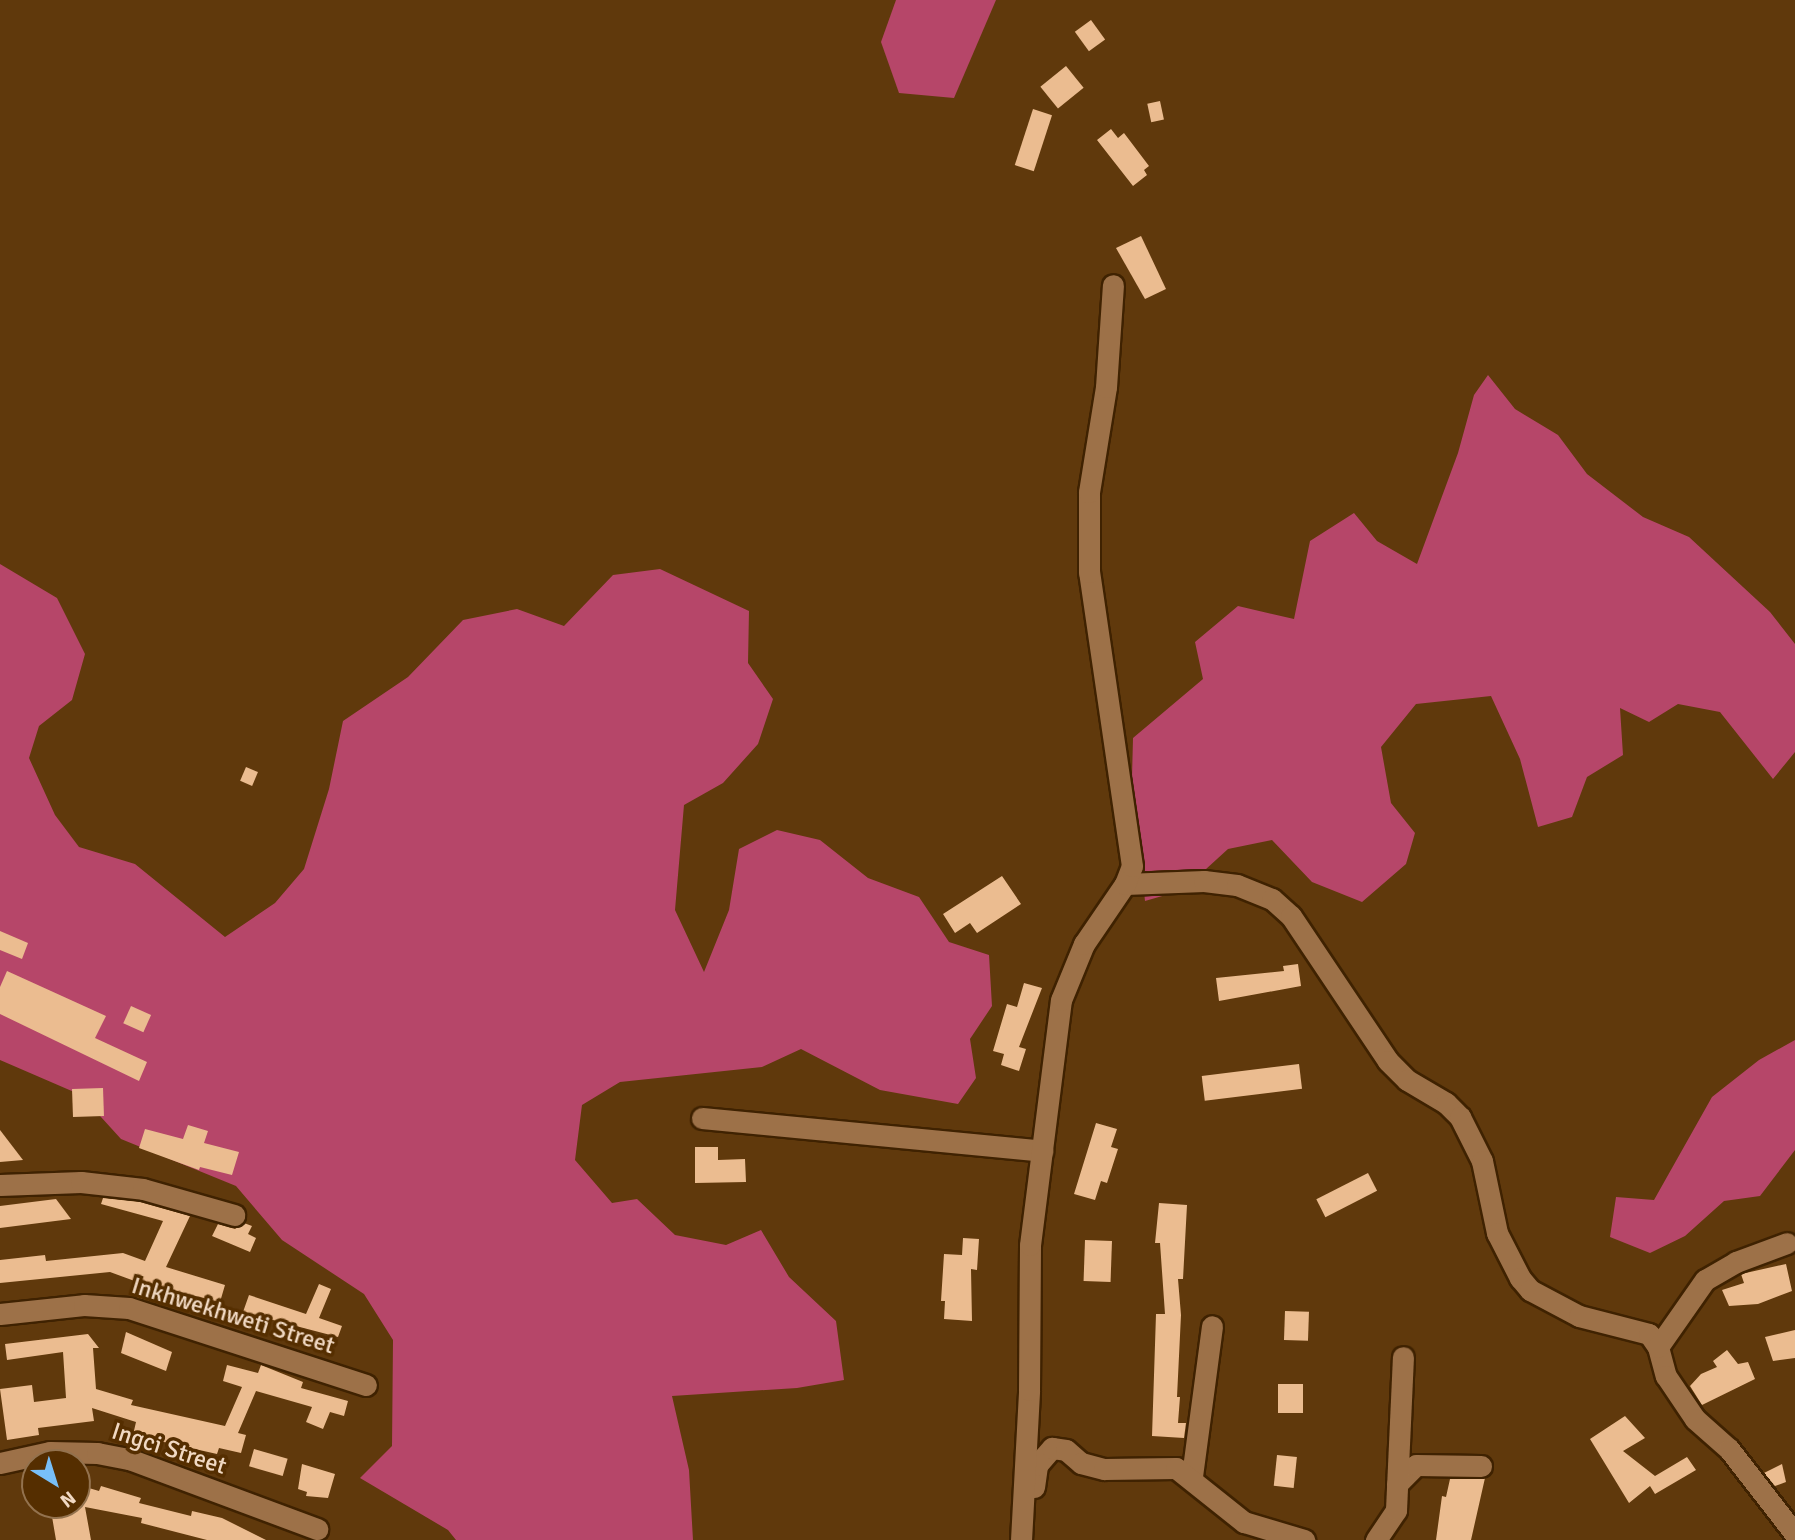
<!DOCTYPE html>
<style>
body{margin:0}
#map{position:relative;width:1795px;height:1540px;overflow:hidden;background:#60390c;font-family:Signika,sans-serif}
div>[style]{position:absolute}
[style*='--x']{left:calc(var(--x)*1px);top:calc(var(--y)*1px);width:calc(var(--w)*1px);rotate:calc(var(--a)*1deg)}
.forest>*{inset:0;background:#b64669}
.building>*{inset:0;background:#ebbc90;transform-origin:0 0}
.roads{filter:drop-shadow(2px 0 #3f2201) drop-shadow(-2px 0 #3f2201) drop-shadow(0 2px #3f2201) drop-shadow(0 -2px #3f2201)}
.minor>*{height:21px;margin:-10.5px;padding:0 10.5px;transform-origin:10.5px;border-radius:10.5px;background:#9d7148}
span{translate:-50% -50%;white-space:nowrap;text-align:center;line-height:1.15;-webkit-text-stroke:7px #552e00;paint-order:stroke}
.street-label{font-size:24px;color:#f1d9c3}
.north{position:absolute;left:21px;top:1449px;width:70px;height:70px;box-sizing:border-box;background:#552e00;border:2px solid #93724e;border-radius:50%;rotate:142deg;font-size:19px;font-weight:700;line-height:28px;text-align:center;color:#f1d9c3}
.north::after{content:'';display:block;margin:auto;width:24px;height:32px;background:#78bff8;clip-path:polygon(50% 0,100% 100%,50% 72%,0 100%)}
</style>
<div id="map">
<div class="forest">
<div style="clip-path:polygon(896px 0,996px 0,954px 98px,899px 93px,881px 42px)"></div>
<div style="clip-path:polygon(1488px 375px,1515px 409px,1558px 435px,1587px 474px,1643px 517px,1689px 537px,1770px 612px,1795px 644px,1795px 752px,1773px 779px,1720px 712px,1678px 704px,1649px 722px,1620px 708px,1623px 755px,1587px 777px,1572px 817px,1538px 827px,1520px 759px,1491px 696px,1416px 704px,1381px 747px,1391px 803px,1415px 833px,1406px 864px,1362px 902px,1312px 882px,1272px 840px,1228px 849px,1183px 890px,1145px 901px,1132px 777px,1133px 738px,1203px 679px,1195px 642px,1238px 606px,1294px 619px,1310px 541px,1354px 513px,1377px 541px,1417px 564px,1458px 453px,1474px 395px)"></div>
<div style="clip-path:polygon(0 564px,57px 598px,85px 654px,72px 700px,39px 726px,29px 758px,55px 815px,79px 847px,135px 864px,225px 937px,275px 903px,304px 869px,329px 789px,343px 721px,408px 677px,463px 620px,517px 609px,564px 626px,613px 575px,660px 569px,749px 611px,748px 663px,773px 699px,758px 744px,723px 783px,684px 805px,675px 910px,704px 972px,729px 910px,739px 849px,777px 830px,820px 840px,868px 878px,919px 897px,949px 942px,989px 955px,992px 1006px,970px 1039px,976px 1078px,958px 1104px,880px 1090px,801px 1049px,762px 1067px,620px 1082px,582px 1105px,575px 1160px,612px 1203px,637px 1199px,675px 1235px,726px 1245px,761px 1230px,789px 1277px,836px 1321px,844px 1380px,797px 1388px,672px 1396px,689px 1470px,693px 1540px,456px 1540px,448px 1530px,360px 1478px,392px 1446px,393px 1340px,364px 1294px,282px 1240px,236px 1186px,121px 1139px,81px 1095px,0 1060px)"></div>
<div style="clip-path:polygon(1795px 1040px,1795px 1150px,1760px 1196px,1724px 1201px,1685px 1236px,1650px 1253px,1610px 1237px,1616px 1197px,1654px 1200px,1712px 1097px,1759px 1060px)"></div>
</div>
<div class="building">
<div style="left:1091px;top:20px;width:24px;height:20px;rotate:54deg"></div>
<div style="left:1066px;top:66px;width:28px;height:33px;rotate:51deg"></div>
<div style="left:1160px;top:101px;width:19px;height:13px;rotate:78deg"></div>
<div style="left:1033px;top:109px;width:20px;height:59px;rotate:18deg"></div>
<div style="clip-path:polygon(1111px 129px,1118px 138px,1124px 133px,1149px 166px,1144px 170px,1147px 175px,1133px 186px,1097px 140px)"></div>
<div style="clip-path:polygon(1141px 236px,1166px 289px,1145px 299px,1116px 248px)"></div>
<div style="left:246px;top:767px;width:13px;height:15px;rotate:23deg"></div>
<div style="clip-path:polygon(1002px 876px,1021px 904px,977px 933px,970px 923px,955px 933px,943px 914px)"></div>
<div style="clip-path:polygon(0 931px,28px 943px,22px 959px,0 950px)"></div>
<div style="clip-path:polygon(1298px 964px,1301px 986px,1219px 1001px,1216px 978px,1284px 971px,1283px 966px)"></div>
<div style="clip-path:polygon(7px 971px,106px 1016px,95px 1038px,147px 1062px,139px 1081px,0 1014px,0 987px)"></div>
<div style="clip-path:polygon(1024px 983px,1042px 988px,1019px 1047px,1026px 1049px,1019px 1071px,1001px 1065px,1004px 1054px,993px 1051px,1007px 1004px,1017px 1007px)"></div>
<div style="left:131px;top:1006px;width:22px;height:19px;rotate:24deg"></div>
<div style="left:1299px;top:1064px;width:25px;height:98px;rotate:83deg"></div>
<div style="left:103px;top:1088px;width:28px;height:31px;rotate:88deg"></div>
<div style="clip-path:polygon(1096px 1123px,1117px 1129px,1111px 1147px,1118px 1149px,1107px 1183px,1101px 1181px,1095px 1200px,1074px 1194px)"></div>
<div style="clip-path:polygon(188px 1125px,208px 1131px,204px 1143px,239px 1152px,232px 1175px,200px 1167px,199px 1170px,139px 1148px,145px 1129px,183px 1139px)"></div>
<div style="clip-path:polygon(0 1130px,23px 1160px,0 1162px)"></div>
<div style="clip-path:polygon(695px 1147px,718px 1147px,718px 1160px,745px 1159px,746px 1182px,695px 1183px)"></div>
<div style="left:1368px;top:1173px;width:20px;height:58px;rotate:63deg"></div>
<div style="clip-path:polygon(103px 1198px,140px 1202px,190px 1216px,166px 1267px,225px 1285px,220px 1302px,155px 1286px,151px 1301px,136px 1297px,140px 1283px,110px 1272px,0 1283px,0 1260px,45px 1255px,46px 1261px,123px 1253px,145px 1261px,163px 1221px,101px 1204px)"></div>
<div style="clip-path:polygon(56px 1199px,71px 1219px,0 1228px,0 1206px)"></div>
<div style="clip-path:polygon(1159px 1203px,1187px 1205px,1183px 1279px,1178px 1279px,1181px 1315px,1177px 1397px,1180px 1397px,1178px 1423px,1186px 1423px,1184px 1438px,1152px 1436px,1156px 1314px,1165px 1314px,1160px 1243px,1155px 1243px)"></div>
<div style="clip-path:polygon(244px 1223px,252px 1226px,248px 1234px,256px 1238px,250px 1252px,212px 1236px,218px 1224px,235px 1229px)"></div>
<div style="clip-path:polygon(963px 1238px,979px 1239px,977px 1270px,971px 1269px,972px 1321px,944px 1319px,945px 1301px,941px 1301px,944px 1254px,962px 1255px)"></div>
<div style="left:1085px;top:1240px;width:27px;height:41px;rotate:2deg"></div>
<div style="clip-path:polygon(1786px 1264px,1792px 1291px,1758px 1304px,1729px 1306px,1722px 1290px,1744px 1283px,1741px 1274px)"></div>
<div style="clip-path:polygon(319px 1284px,331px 1289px,319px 1318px,342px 1326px,338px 1337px,243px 1312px,249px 1295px,306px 1314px)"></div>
<div style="left:1285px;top:1311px;width:24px;height:29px;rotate:2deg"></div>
<div style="clip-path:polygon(1795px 1330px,1795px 1358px,1773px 1361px,1765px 1337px)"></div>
<div style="clip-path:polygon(126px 1332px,172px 1352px,166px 1371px,121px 1353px)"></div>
<div style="clip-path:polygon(88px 1334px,99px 1348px,93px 1348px,96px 1389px,133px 1400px,131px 1405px,225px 1426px,242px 1387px,223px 1381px,227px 1365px,258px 1373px,261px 1365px,303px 1382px,301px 1388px,348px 1401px,344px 1416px,330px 1412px,323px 1429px,306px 1422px,312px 1407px,256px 1391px,238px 1433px,246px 1435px,241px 1453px,219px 1448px,217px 1454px,133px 1435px,136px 1422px,92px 1408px,94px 1421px,38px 1428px,39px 1435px,7px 1440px,0 1389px,32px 1385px,34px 1402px,66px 1398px,63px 1352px,7px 1360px,5px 1344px)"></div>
<div style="clip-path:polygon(1727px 1350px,1738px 1364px,1748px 1362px,1755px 1379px,1702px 1405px,1690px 1386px,1701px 1374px,1717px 1367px,1713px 1361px)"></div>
<div style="left:1278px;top:1384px;width:25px;height:29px"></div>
<div style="clip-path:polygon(1625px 1416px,1645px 1438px,1623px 1451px,1655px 1476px,1687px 1457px,1696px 1470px,1655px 1494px,1650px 1486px,1629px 1503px,1590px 1439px)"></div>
<div style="left:254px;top:1449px;width:35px;height:18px;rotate:16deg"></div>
<div style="left:1277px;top:1455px;width:20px;height:31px;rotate:6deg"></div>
<div style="clip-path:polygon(302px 1464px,335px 1474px,328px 1498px,306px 1496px,307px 1492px,298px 1489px)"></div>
<div style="clip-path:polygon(1782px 1464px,1786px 1482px,1775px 1486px,1764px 1473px)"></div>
<div style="clip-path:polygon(1485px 1478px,1471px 1540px,1436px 1540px,1442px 1496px,1446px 1497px,1450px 1479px)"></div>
<div style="clip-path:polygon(82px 1486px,99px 1491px,101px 1486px,141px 1498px,139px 1503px,191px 1516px,192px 1511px,222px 1518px,266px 1540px,207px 1540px,141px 1523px,142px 1518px,85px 1507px,91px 1540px,56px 1540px,50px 1505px,77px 1505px)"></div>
</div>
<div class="roads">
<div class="minor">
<div style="--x:1125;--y:884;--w:79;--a:-2.2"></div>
<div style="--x:1204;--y:881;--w:33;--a:7"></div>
<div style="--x:1237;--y:885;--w:38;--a:22"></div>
<div style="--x:1272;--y:899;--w:25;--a:42"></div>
<div style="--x:1291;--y:916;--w:174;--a:56.2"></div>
<div style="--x:1388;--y:1061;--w:27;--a:45"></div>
<div style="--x:1407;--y:1080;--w:45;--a:30.5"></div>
<div style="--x:1446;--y:1103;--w:20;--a:45"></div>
<div style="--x:1460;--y:1117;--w:49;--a:63.4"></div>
<div style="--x:1482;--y:1161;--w:74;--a:78.2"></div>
<div style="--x:1497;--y:1233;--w:51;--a:62.9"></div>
<div style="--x:1520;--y:1278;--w:16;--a:50"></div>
<div style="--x:1530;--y:1290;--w:55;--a:28"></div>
<div style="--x:1579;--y:1316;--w:72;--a:14.4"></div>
<div style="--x:1649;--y:1334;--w:16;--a:55"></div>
<div style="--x:1658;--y:1347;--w:30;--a:75"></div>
<div style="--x:1666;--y:1376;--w:52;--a:56"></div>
<div style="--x:1695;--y:1419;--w:45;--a:41.4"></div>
<div style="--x:1729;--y:1449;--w:108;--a:52.2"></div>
<div style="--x:702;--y:1118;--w:342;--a:5.5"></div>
<div style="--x:0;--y:1185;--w:81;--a:-2.1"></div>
<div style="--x:81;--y:1182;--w:62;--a:6.4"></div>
<div style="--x:143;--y:1189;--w:95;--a:15.9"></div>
<div style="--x:0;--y:1314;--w:84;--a:-6.1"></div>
<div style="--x:84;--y:1305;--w:45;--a:3.8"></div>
<div style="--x:129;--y:1308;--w:249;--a:18"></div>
<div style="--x:1658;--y:1347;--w:82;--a:-55"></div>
<div style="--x:1705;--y:1280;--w:36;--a:-30"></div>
<div style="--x:1736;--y:1262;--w:54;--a:-20.4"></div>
<div style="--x:0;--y:1463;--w:51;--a:-12.4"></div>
<div style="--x:50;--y:1452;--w:47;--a:1.2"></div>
<div style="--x:97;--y:1453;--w:33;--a:11"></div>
<div style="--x:129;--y:1459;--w:201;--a:20.4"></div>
<div style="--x:1181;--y:1471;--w:12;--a:24"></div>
<div style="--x:1192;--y:1476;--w:151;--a:-82.4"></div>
<div style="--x:1397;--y:1484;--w:27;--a:-45"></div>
<div style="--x:1416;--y:1465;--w:65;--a:0.9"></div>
<div style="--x:1034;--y:1487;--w:22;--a:-82"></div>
<div style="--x:1037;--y:1465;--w:23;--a:-49"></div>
<div style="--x:1052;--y:1448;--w:14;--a:8"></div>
<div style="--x:1066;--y:1450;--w:20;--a:41"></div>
<div style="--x:1081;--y:1463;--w:24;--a:15"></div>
<div style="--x:1104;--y:1469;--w:72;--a:-0.8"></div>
<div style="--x:1176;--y:1468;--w:87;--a:38.5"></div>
<div style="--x:1244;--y:1522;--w:63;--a:16.7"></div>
<div style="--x:1021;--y:1540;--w:150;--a:-86.9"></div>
<div style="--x:1029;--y:1390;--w:145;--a:-89.6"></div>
<div style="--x:1030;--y:1245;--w:247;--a:-82.8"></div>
<div style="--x:1061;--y:1000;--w:61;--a:-67.7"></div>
<div style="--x:1084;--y:944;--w:73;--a:-55.7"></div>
<div style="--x:1125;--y:884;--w:19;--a:-69"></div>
<div style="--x:1132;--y:866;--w:297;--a:-98.3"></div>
<div style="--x:1089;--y:572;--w:80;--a:-90"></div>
<div style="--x:1089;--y:492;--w:106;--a:-80.8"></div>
<div style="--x:1106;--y:387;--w:102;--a:-86.1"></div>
<div style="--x:1376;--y:1540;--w:36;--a:-56"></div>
<div style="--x:1396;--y:1510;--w:153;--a:-87.4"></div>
</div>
</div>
<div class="street-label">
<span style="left:233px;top:1316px;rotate:17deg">Inkhwekhweti Street</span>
<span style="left:169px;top:1449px;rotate:18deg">Ingci Street</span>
</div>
<div class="north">N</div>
</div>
